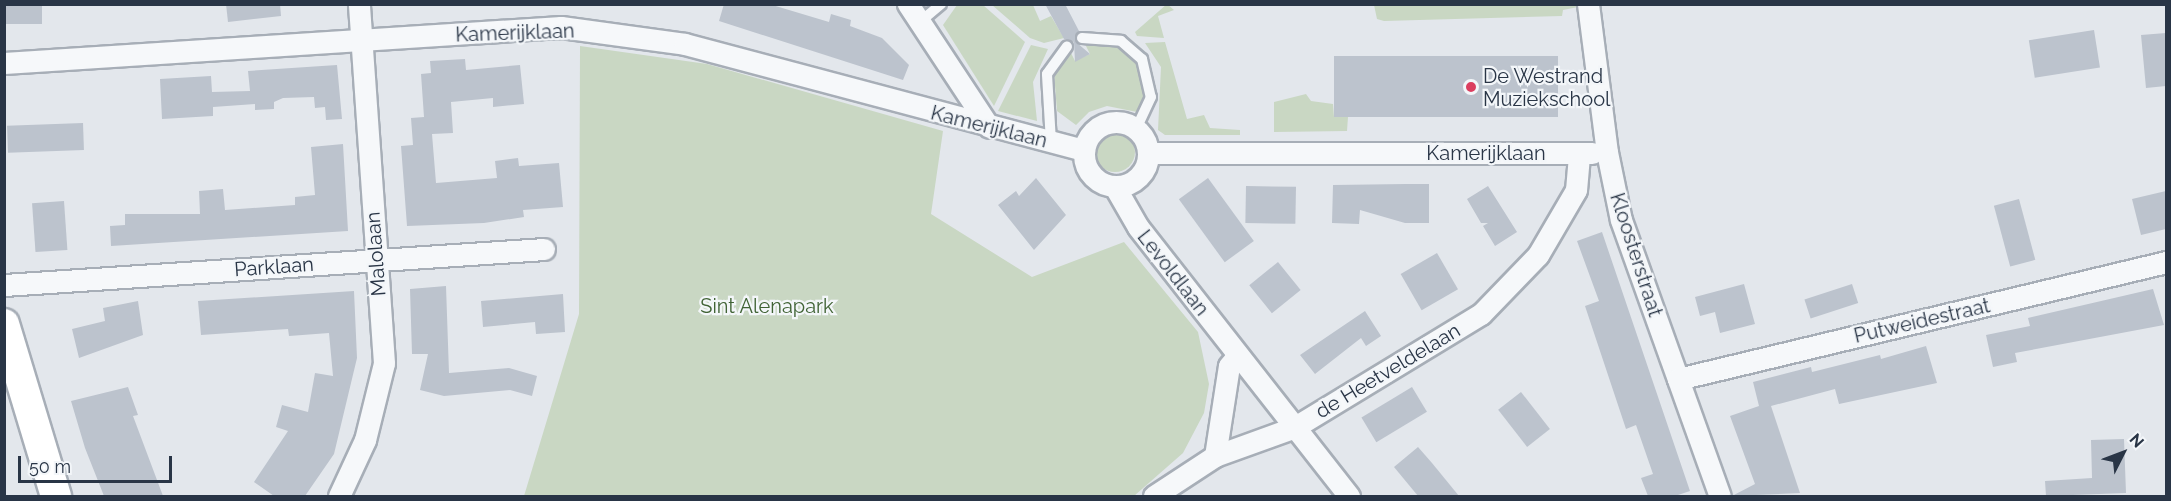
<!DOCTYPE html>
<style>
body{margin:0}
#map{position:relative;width:2171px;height:501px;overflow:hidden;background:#e3e7ec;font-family:Raleway,sans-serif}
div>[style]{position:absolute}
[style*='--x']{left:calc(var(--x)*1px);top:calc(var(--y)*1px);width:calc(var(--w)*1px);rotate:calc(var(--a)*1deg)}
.green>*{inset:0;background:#c9d7c3}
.round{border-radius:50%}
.building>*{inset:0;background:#bcc3cd;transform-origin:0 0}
.roads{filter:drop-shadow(2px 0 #a7aeb7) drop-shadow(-2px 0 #a7aeb7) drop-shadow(0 2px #a7aeb7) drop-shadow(0 -2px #a7aeb7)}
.lane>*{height:10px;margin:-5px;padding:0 5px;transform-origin:5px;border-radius:5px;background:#f6f8fa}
.street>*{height:21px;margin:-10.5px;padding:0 10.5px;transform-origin:10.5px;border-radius:10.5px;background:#f6f8fa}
.street>.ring{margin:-10.5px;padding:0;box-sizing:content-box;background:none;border:21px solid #f6f8fa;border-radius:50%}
.secondary>*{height:30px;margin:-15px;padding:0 15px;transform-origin:15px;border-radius:15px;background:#fff}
.dots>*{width:16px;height:16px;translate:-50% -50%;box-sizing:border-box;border:3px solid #f3f6f9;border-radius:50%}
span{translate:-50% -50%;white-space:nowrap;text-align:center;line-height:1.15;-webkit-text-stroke:4.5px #f3f6f9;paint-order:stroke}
.street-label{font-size:20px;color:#293546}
.poi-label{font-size:20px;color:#293546}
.left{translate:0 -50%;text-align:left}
.park-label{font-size:20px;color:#406335}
.frame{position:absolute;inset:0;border:6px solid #293546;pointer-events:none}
.north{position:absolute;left:2093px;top:423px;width:60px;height:60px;-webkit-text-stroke:4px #f3f6f9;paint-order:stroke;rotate:48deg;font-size:16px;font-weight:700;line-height:24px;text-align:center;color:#293546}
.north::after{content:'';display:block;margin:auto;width:21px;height:27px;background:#293546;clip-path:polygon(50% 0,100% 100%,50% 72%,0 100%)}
.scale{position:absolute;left:18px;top:456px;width:154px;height:27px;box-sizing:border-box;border:3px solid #293546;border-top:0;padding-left:8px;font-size:18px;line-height:21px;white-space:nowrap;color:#293546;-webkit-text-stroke:4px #f3f6f9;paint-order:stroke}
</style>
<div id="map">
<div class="green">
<div style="clip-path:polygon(1167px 4px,1174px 10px,1158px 16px,1164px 38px,1137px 36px,1135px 32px)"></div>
<div style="clip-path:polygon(957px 5px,983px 5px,1025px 42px,994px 106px,943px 25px)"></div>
<div style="clip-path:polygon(992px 5px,1033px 5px,1040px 21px,1051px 16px,1064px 38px,1044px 43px,1030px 38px)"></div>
<div style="clip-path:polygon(1374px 5px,1588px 5px,1563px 10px,1562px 16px,1384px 21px,1377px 19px)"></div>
<div style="clip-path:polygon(1095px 42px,1117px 46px,1132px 57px,1141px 70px,1144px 95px,1137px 112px,1107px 106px,1089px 112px,1076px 125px,1057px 111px,1054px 73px,1070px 51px,1075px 61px,1090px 54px,1085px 44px)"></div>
<div style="clip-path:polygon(1165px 42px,1187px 119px,1204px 115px,1210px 128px,1240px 130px,1240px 135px,1165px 135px,1158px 130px,1161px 67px,1145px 43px)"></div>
<div style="clip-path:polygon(1031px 45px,1048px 49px,1033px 82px,1037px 121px,998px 111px)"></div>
<div style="clip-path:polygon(580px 46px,707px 64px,943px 131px,931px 214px,1032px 277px,1124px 242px,1198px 332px,1209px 384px,1204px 413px,1183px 453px,1134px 496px,524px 496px,579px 314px)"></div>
<div style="clip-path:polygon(1306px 94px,1311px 101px,1333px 104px,1334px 117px,1348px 117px,1347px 131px,1274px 132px,1274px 102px)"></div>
<div class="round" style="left:1095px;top:132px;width:40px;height:40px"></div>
</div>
<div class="building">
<div style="left:4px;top:4px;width:38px;height:20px"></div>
<div style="clip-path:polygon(226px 4px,280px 4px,281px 16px,228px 22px)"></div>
<div style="clip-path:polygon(724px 4px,769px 4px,829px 22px,831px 14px,851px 20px,850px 26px,882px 38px,909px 65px,903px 80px,719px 21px)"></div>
<div style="clip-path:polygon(1045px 4px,1065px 4px,1079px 31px,1076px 42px,1090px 54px,1075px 62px,1074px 42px,1064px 39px)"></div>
<div style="left:2094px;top:30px;width:38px;height:66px;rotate:81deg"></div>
<div style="clip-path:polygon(2166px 33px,2166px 86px,2146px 88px,2141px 35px)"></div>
<div style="left:1334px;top:56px;width:224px;height:61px"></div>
<div style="clip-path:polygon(465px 59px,466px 70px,520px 65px,524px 104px,493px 107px,493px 98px,451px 102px,453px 133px,432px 134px,436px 183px,497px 178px,495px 161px,518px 158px,519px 166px,559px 163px,563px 207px,523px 210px,524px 217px,484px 223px,407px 226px,401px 146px,413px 145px,411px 118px,424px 117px,421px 74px,431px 73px,430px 61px)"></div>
<div style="clip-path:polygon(337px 65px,342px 119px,326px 120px,325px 107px,315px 108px,314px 97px,283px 98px,274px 102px,274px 109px,255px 110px,255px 104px,213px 107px,213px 116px,162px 119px,160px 79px,211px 76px,212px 92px,250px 91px,248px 71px)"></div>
<div style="left:83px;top:123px;width:27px;height:76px;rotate:88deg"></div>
<div style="clip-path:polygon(343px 144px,348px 231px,111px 246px,110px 226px,125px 225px,125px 214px,200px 214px,199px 191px,223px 189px,225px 210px,295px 205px,295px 197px,315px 195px,311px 147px)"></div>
<div style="clip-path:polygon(1036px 178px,1066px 215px,1034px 250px,998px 205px,1016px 191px,1019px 196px)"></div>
<div style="left:1208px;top:178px;width:78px;height:36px;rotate:54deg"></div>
<div style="clip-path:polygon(1406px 184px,1429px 184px,1429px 223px,1405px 223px,1360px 210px,1359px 224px,1332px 223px,1333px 185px)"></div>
<div style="left:1246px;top:186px;width:50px;height:37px;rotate:1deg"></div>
<div style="clip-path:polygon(1488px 186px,1517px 232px,1495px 246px,1483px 226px,1488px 223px,1481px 223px,1467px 199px)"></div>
<div style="clip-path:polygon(2166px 191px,2166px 229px,2141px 235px,2132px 199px)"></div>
<div style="left:2019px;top:199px;width:63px;height:26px;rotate:75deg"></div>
<div style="left:64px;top:201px;width:49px;height:32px;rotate:86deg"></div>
<div style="clip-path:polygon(1602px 232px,1690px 491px,1675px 496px,1648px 496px,1641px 478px,1653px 474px,1636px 425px,1626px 429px,1585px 306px,1599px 301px,1577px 241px)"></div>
<div style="left:1437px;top:253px;width:42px;height:42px;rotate:60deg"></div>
<div style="left:1278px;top:262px;width:36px;height:37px;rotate:51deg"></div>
<div style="clip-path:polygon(1744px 284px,1755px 324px,1720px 333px,1715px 312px,1700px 316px,1695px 297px)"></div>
<div style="left:1852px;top:284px;width:20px;height:50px;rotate:72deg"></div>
<div style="clip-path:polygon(446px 286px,449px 373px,509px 368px,537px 376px,532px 396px,510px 390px,444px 396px,420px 390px,428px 354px,412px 354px,410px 289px)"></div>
<div style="clip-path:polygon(2153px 289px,2164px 325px,2015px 353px,2017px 362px,1993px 367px,1986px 335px,2030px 326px,2028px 318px)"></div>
<div style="clip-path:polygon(354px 291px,357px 358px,334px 454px,305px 496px,274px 496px,254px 482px,288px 431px,276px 427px,282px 405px,308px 412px,315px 373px,333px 376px,329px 333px,289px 336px,288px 329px,201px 335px,198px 301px)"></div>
<div style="clip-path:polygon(563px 294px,565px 332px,536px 334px,535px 322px,483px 327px,481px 301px)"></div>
<div style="clip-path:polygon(138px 301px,143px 335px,79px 358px,72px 329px,105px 321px,103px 308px)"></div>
<div style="clip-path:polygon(1365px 311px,1381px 336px,1366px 346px,1361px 338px,1315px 374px,1300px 355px)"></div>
<div style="clip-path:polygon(1926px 346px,1937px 383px,1839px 404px,1835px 389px,1771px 406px,1800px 493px,1732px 496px,1755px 484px,1730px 416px,1759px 406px,1753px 382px,1811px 367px,1812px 372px,1880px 355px,1881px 359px)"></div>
<div style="clip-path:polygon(128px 387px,138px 415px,133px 416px,163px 496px,104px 496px,85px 448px,71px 401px)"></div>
<div style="left:1412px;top:387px;width:29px;height:59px;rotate:59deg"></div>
<div style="left:1521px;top:392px;width:47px;height:29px;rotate:52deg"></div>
<div style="clip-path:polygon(2124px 439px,2126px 493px,2046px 496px,2045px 481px,2092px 478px,2091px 440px)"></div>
<div style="clip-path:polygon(1418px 447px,1432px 463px,1459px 496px,1418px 496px,1394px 467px)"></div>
</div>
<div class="roads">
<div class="lane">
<div style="--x:921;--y:21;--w:26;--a:-40"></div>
<div style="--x:1082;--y:38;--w:39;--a:4"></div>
<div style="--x:1121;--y:41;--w:28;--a:41"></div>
<div style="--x:1142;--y:59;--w:39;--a:77"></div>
<div style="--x:1151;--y:97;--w:35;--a:115"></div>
<div style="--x:1051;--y:142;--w:68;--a:-93.4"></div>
<div style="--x:1047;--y:74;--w:34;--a:-54"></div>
</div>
<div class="street">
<div style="--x:908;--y:4;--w:147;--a:56.6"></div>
<div style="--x:1588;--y:4;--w:149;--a:82.7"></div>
<div style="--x:1607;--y:152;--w:69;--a:78.4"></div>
<div style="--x:1621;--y:220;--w:293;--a:70.3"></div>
<div style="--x:4;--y:63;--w:558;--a:-3.7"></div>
<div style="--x:561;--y:27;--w:125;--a:7.8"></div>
<div style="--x:685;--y:44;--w:413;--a:14.9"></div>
<div class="ring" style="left:1084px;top:122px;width:43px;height:43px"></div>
<div style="--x:1149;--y:153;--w:443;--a:0"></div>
<div style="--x:1115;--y:187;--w:46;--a:60.1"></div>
<div style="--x:1138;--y:227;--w:342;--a:51.9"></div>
<div style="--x:4;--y:285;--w:541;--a:-3.81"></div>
<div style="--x:1678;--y:379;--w:502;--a:-13.48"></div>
<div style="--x:1215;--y:456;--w:91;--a:-81.2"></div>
<div style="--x:1229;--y:366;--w:14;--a:-51"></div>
<div style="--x:339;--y:496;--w:62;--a:-65.1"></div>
<div style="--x:365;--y:440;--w:79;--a:-76.1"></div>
<div style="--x:384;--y:363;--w:360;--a:-94"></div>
<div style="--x:1154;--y:496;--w:73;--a:-33.3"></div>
<div style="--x:1215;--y:456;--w:85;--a:-19.9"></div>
<div style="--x:1295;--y:427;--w:218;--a:-31.3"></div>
<div style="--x:1481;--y:314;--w:82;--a:-46"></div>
<div style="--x:1538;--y:255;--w:75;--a:-59.7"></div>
<div style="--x:1576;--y:190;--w:36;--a:-85"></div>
</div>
<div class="secondary">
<div style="--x:4;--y:324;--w:180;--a:73.2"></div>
</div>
</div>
<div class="dots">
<div style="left:1471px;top:87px;background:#db3e5f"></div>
</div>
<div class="street-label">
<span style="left:515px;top:33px;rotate:-2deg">Kamerijklaan</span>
<span style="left:989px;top:127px;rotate:14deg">Kamerijklaan</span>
<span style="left:1486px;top:153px">Kamerijklaan</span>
<span style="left:376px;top:254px;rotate:-94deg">Malolaan</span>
<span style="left:1636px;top:255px;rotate:72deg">Kloosterstraat</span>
<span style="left:274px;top:267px;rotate:-4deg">Parklaan</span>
<span style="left:1173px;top:273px;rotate:52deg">Levoldlaan</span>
<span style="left:1922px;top:321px;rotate:-13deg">Putweidestraat</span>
<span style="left:1388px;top:371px;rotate:-31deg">de Heetveldelaan</span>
</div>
<div class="poi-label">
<span class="left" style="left:1483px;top:88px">De Westrand<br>Muziekschool</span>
</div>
<div class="park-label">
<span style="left:767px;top:306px">Sint Alenapark</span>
</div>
<div class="frame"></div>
<div class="north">N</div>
<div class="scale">50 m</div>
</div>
